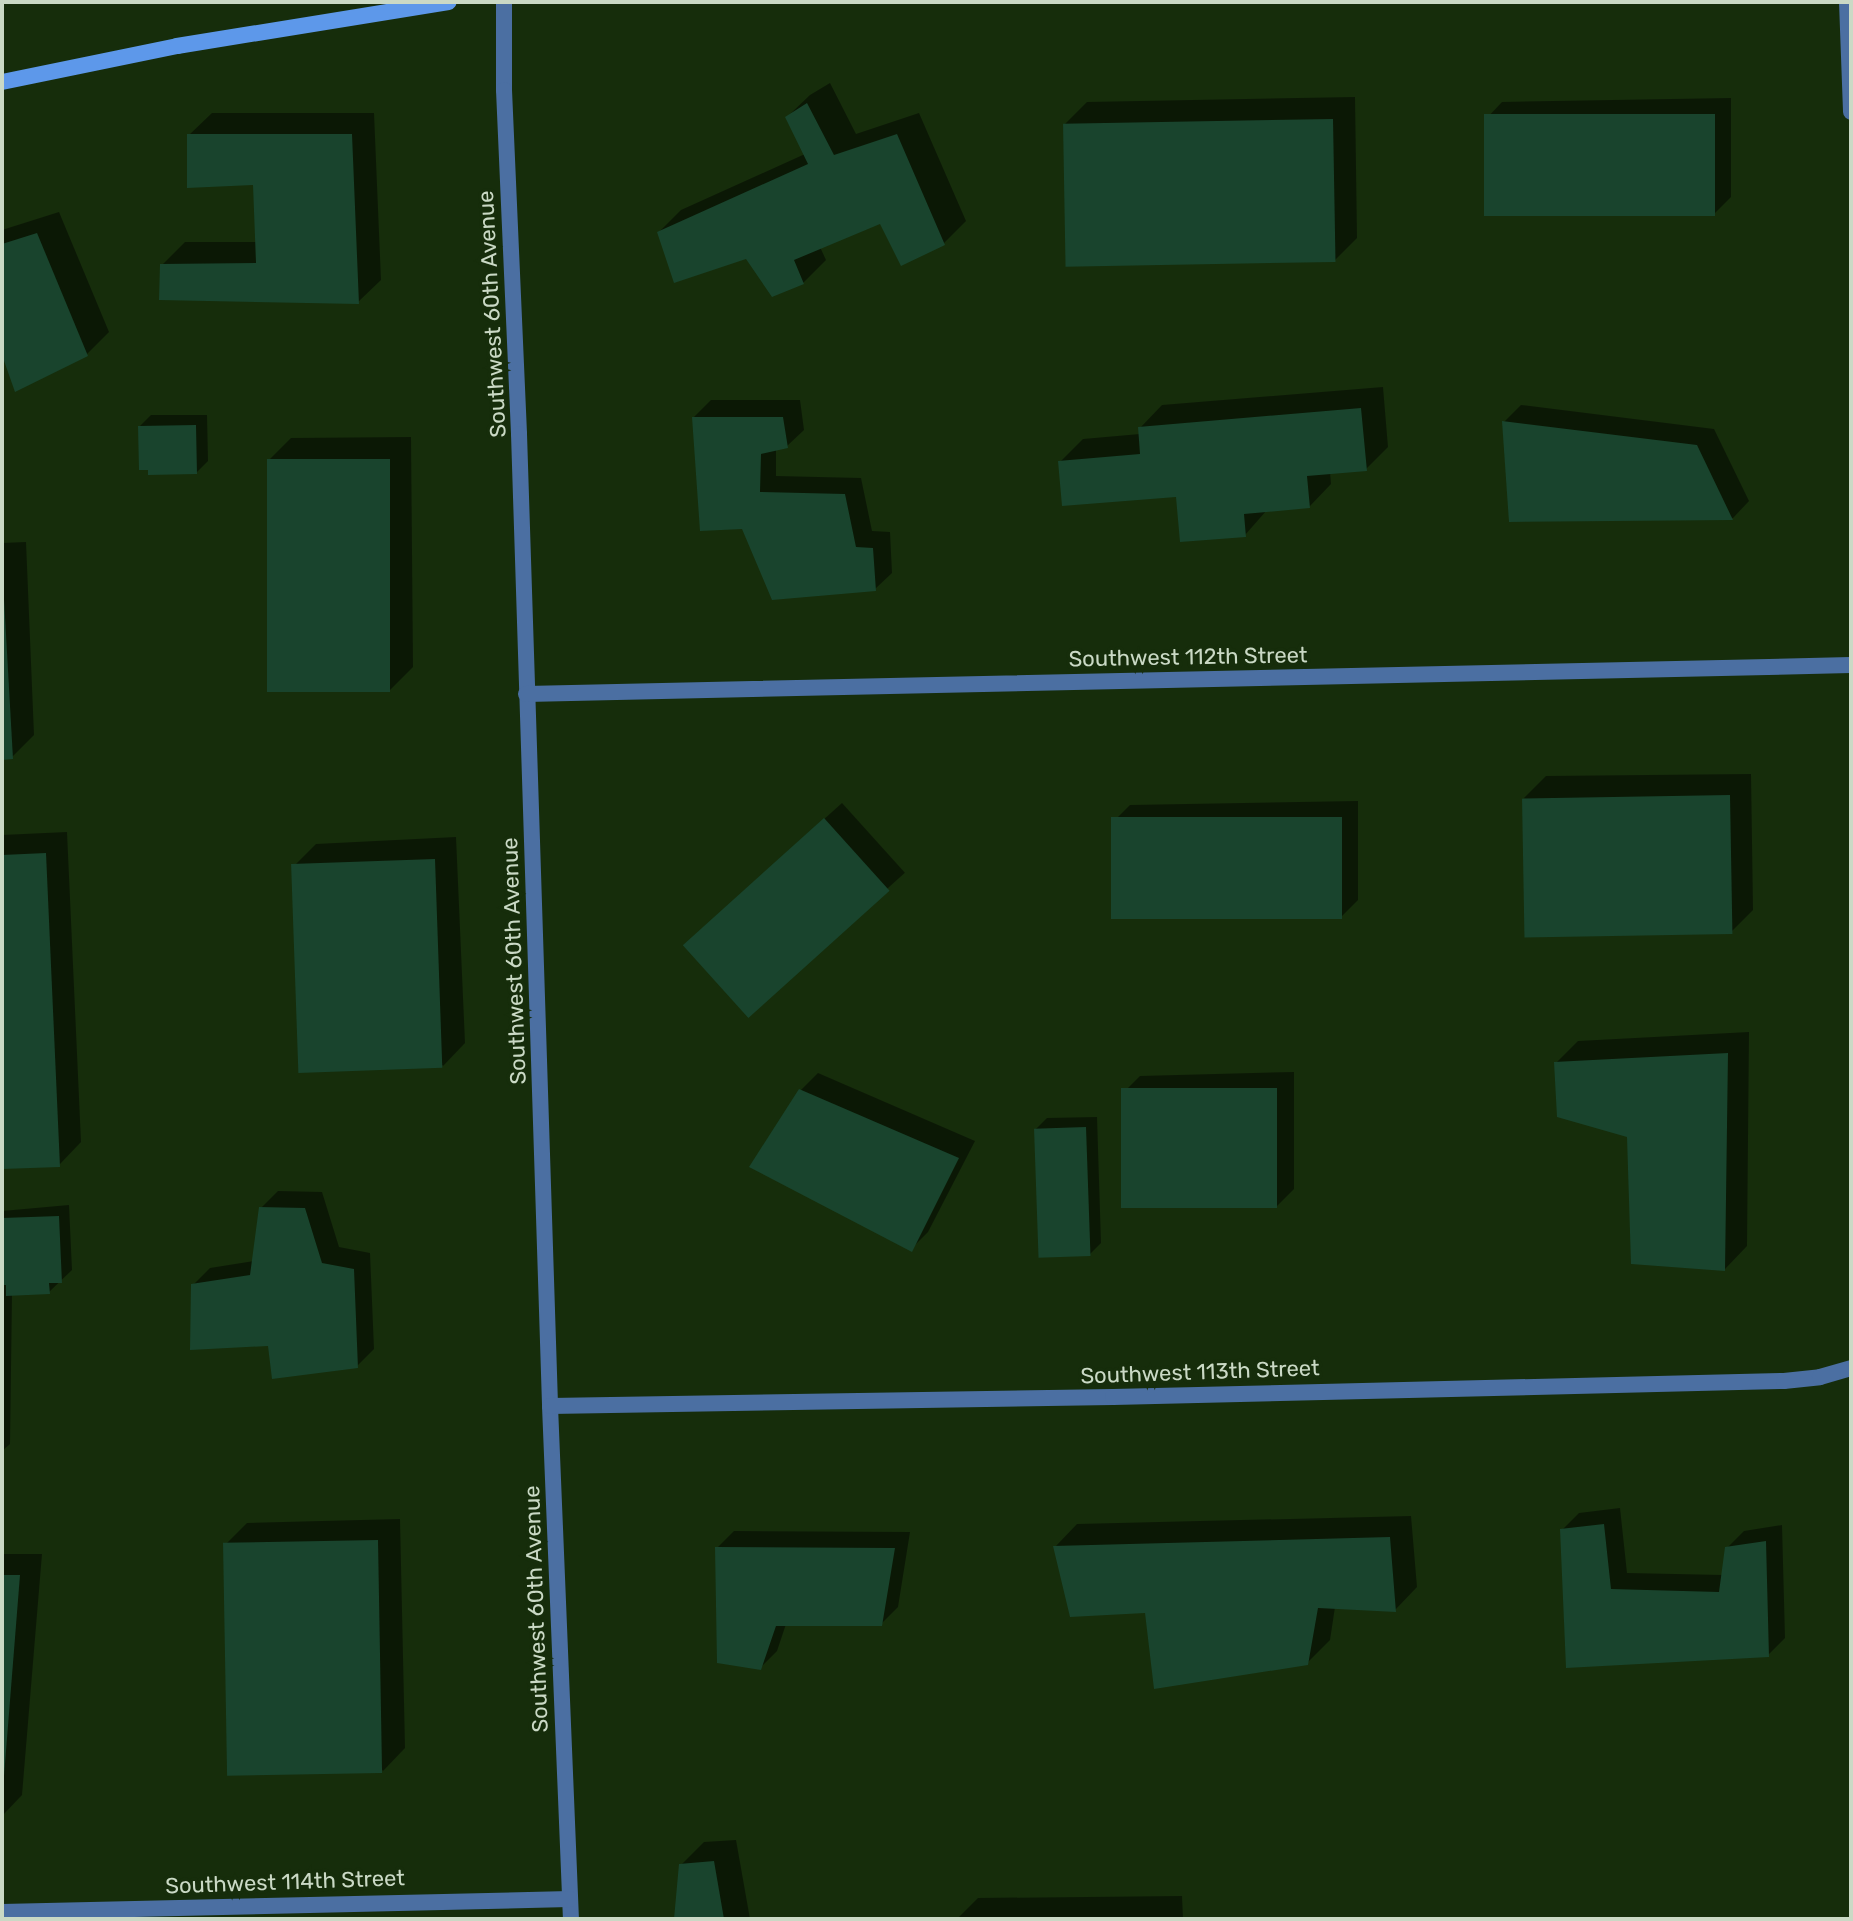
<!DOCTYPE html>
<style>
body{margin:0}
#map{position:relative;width:1853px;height:1921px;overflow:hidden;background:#162d0b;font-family:Rubik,sans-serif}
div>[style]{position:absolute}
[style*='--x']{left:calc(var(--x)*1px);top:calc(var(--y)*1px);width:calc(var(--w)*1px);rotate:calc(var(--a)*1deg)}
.shadow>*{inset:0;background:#0007;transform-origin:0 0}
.building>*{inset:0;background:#19442d;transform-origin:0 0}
.minor>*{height:16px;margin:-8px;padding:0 8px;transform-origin:8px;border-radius:8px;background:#4b6fa2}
.secondary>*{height:16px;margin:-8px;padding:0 8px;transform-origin:8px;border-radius:8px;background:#5d98ea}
span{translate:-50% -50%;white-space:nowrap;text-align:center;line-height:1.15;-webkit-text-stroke:7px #162d0b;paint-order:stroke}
.street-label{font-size:22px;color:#cad9c5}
.frame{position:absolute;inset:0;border:4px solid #cad9c5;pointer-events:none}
</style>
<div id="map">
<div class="shadow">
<div style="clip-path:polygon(830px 83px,856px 134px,919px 113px,966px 221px,944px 243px,881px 222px,820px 247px,826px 260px,803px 283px,747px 257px,659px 232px,681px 210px,805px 154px,787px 117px,810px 95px)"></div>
<div style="clip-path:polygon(1355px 97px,1357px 238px,1335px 260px,1065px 124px,1087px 102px)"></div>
<div style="clip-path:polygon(1731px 98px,1731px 197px,1714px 214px,1486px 119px,1502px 102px)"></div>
<div style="clip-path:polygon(212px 113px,374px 113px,381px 280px,358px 302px,162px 265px,185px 242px,257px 242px,255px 183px,189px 135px)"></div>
<div style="clip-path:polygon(59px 212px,109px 332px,87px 354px,2px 349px,2px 230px)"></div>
<div style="clip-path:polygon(1383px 387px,1388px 447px,1366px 469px,1330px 472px,1331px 484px,1309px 507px,1267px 510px,1245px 535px,1178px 495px,1060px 462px,1083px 439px,1140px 434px,1140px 428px,1162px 405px)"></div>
<div style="clip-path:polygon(711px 400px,800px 400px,804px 430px,787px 446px,776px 449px,776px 476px,861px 478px,872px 531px,890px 532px,892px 573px,875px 589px,773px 598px,694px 417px)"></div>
<div style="clip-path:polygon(1521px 405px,1714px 429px,1749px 501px,1733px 518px,1510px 520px,1504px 422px)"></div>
<div style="clip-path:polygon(151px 415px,207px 415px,208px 461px,197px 472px,140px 426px)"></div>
<div style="clip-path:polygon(411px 437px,413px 667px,390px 690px,269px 460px,291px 438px)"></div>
<div style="clip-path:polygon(26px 542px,34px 735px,12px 757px,2px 758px,2px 543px)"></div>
<div style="clip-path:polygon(1751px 774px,1753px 910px,1731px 932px,1524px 798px,1546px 776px)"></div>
<div style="clip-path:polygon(1358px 801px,1358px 900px,1341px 917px,1113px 822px,1130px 805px)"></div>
<div style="left:842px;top:803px;width:94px;height:187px;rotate:48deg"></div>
<div style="clip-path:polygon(67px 832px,81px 1142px,59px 1165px,2px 1167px,2px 835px)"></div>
<div style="clip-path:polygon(456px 837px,465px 1043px,443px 1066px,293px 867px,316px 844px)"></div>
<div style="clip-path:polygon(1749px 1032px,1747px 1246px,1725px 1269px,1629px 1136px,1556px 1063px,1578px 1041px)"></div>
<div style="clip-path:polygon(1294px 1072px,1294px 1189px,1277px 1206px,1123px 1093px,1140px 1076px)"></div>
<div style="clip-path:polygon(818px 1073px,975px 1141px,928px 1232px,911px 1249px,801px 1090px)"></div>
<div style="clip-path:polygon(1097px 1117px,1101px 1243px,1090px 1254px,1036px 1129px,1047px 1118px)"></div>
<div style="clip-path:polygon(278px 1191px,322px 1192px,339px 1247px,370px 1253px,374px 1349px,357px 1366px,270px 1343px,193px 1285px,210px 1268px,254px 1261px,261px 1208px)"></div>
<div style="clip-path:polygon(69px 1205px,72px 1270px,49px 1292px,12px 1294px,10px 1444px,2px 1451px,2px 1211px)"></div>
<div style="clip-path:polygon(1620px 1508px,1627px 1573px,1723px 1575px,1727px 1548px,1744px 1531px,1782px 1525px,1785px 1638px,1768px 1655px,1568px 1666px,1562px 1530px,1579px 1513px)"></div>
<div style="clip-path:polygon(1411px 1516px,1417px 1587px,1395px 1610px,1335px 1607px,1330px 1640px,1307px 1663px,1146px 1611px,1055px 1547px,1077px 1524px)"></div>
<div style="clip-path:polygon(400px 1519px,405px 1748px,383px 1771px,225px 1545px,247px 1523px)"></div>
<div style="clip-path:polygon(734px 1531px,910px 1532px,898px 1607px,881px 1624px,786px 1624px,777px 1651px,760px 1668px,717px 1548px)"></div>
<div style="clip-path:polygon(2px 1554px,42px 1554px,22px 1795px,2px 1816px)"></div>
<div style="clip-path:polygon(736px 1840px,750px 1919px,676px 1919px,681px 1865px,704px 1842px)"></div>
<div style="clip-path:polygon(1182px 1896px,1183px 1919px,957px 1919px,978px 1898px)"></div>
</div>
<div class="building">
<div style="clip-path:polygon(807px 103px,834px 155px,897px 134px,945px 245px,901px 266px,880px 224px,794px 260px,804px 284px,772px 297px,746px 259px,674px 283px,657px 232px,808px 164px,785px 117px)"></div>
<div style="left:1715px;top:114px;width:102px;height:231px;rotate:90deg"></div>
<div style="left:1333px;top:119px;width:143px;height:270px;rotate:89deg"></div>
<div style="clip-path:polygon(187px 134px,352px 134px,359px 304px,159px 300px,160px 264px,256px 263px,253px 185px,187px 188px)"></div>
<div style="clip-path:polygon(37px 233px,88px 356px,15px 392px,2px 355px,2px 244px)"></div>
<div style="clip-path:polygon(1361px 408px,1367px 471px,1307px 476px,1310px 508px,1244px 514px,1246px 537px,1180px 542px,1176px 497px,1062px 506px,1058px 461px,1140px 454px,1138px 427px)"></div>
<div style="clip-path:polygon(692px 417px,783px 417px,788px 448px,761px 454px,760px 492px,845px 494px,856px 547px,873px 548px,876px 591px,772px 600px,742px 529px,700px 531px)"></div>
<div style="clip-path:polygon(1502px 421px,1697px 445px,1733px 520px,1509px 522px)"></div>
<div style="clip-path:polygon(196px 425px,197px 474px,148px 475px,148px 470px,139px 470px,138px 426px)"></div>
<div style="left:267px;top:459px;width:123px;height:233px"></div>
<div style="clip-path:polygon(2px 563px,13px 759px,2px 760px)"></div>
<div style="left:1730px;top:795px;width:139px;height:208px;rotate:89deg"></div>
<div style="left:1342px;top:817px;width:102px;height:231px;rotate:90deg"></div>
<div style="left:824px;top:818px;width:98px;height:190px;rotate:48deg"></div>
<div style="clip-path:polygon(46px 853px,60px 1167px,2px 1169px,2px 855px)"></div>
<div style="left:435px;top:859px;width:209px;height:144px;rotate:88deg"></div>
<div style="clip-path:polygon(1728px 1053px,1725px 1271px,1631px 1264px,1627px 1137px,1557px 1117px,1554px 1062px)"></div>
<div style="left:1277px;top:1088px;width:120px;height:156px;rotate:90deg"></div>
<div style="clip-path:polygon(799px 1089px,959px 1158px,912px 1252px,749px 1167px)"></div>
<div style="left:1086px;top:1127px;width:129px;height:52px;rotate:88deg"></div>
<div style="clip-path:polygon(259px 1207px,305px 1208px,322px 1263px,354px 1269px,358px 1368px,272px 1379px,268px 1346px,190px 1350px,191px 1284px,250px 1275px)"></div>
<div style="clip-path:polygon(59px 1216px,62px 1283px,49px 1283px,50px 1294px,6px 1296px,6px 1285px,2px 1285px,2px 1218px)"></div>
<div style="clip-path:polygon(1604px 1524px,1611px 1589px,1719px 1592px,1725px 1547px,1766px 1541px,1769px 1657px,1566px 1668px,1560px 1529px)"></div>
<div style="clip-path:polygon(1390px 1537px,1396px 1612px,1318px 1608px,1308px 1665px,1154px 1689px,1145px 1613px,1070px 1617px,1053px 1546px)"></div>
<div style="left:378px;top:1540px;width:233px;height:155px;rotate:89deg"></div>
<div style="clip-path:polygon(715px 1547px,895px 1548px,882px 1626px,776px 1626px,761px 1670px,717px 1663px)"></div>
<div style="clip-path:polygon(2px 1575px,20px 1575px,4px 1776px,2px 1776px)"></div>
<div style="clip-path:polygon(714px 1861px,724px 1919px,674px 1919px,679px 1864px)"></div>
</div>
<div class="minor">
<div style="--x:504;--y:2;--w:88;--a:90"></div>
<div style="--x:504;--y:90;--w:344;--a:87.5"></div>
<div style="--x:519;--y:434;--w:972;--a:88.17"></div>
<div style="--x:550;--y:1406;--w:513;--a:87.66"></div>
<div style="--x:1847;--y:2;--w:110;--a:87.9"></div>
<div style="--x:526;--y:694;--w:1325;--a:-1.25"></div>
<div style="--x:550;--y:1406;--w:563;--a:-0.92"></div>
<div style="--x:1113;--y:1397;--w:671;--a:-1.37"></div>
<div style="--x:1784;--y:1381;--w:36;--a:-6"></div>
<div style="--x:1820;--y:1377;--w:32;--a:-16"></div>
<div style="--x:2;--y:1912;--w:568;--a:-1.31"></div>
</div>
<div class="secondary">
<div style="--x:2;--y:82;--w:179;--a:-11.6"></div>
<div style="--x:177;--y:46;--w:275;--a:-9.2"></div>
</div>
<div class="street-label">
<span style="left:492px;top:314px;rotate:-93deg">Southwest 60th Avenue</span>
<span style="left:1188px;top:657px;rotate:-1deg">Southwest 112th Street</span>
<span style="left:514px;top:961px;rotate:-92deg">Southwest 60th Avenue</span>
<span style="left:1200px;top:1372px;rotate:-2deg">Southwest 113th Street</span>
<span style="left:536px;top:1609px;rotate:-92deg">Southwest 60th Avenue</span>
<span style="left:285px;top:1882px;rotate:-2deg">Southwest 114th Street</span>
</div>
<div class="frame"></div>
</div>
